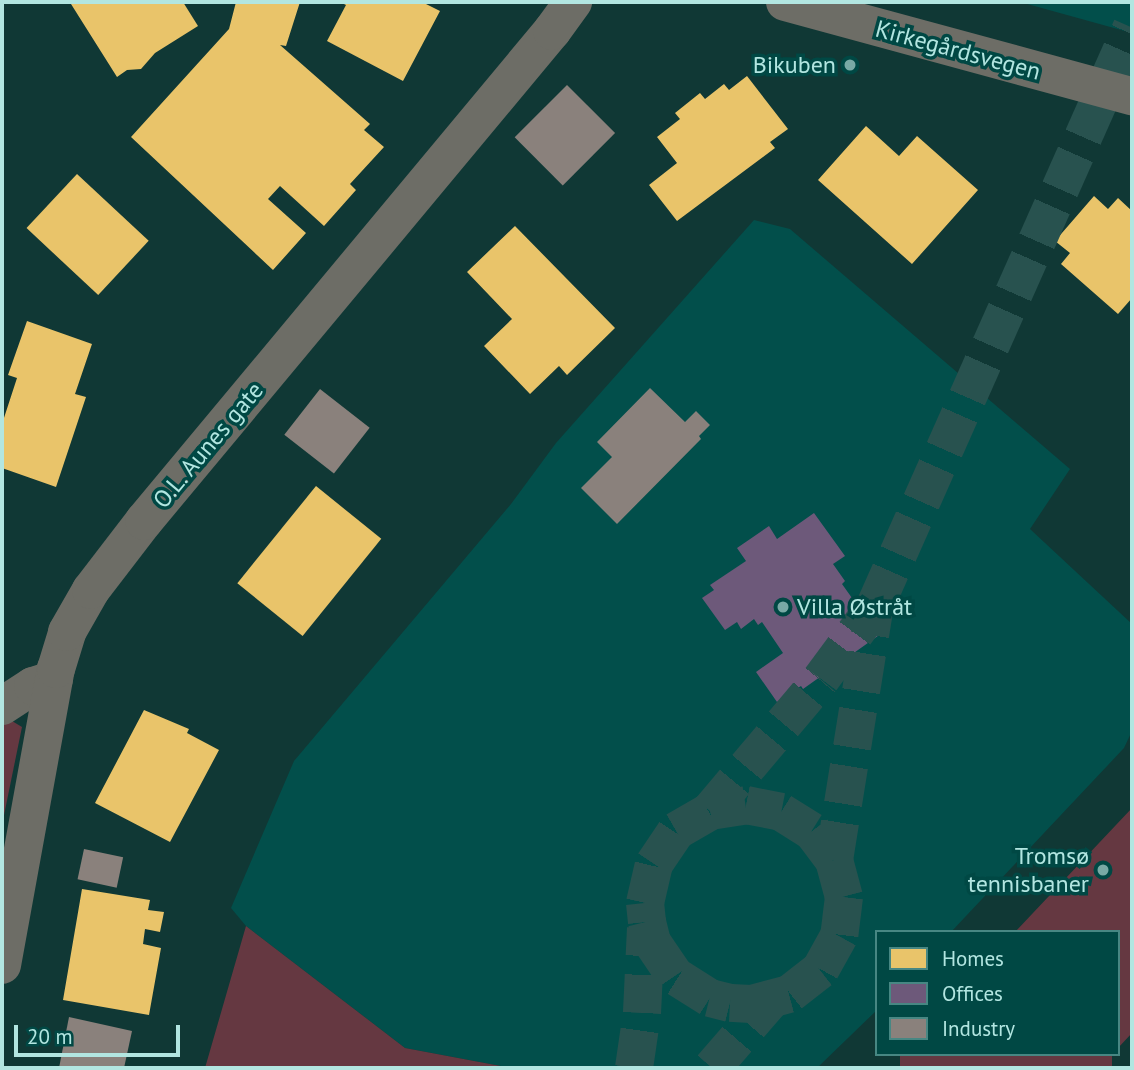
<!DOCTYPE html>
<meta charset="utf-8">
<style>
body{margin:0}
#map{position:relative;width:1134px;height:1070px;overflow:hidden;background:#103835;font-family:"PT Sans",sans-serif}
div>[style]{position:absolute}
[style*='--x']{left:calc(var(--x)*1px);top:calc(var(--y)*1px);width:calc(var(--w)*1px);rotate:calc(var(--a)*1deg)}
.built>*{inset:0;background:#024f4b}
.green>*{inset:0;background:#653841;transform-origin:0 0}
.homes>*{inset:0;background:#e9c46a;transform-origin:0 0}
.offices>*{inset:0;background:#6d597a}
.industry>*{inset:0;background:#8a817c;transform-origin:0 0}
.primary-tunnel>*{height:38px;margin-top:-19px;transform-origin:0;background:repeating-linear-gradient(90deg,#28524f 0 38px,transparent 0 57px)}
.minor>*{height:38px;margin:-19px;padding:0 19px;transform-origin:19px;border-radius:19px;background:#6d6d66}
.tertiary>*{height:38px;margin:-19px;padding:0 19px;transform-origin:19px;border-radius:19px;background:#6d6d66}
.dots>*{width:19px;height:19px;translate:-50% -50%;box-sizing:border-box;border:4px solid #004844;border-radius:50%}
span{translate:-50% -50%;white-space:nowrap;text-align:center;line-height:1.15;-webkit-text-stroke:7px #004844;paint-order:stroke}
.street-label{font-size:24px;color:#b2e6e1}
.poi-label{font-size:24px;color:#b2e6e1}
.right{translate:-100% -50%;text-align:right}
.left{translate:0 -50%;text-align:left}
.frame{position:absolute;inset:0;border:4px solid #b2e6e1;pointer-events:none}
.legend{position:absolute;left:875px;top:930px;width:245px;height:126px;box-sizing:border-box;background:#004844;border:2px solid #478783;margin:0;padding:9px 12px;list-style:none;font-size:21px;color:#b2e6e1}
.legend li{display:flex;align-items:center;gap:14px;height:35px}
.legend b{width:35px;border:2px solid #478783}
.scale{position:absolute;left:14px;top:1025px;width:166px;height:32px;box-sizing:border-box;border:4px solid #b2e6e1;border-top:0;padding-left:9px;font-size:21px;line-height:24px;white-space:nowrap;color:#b2e6e1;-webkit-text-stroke:5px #004844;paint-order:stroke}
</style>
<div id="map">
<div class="built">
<div style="clip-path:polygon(1020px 2px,1132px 2px,1132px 33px)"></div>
<div style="clip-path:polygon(754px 220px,790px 229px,1070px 469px,1030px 529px,1132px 624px,1132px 731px,1124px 748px,951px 932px,877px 932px,877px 1010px,817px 1068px,511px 1068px,405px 1048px,246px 926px,231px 908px,294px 761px,511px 504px,556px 443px)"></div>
</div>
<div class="green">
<div style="clip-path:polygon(12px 721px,22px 727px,2px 825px,2px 725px)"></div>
<div style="clip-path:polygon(1132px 808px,1132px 1033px,1118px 1048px,1118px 932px,1015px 932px)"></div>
<div style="clip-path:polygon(246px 926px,405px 1048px,511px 1068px,205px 1068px)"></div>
<div style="left:900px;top:1054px;width:212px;height:19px"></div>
</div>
<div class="homes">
<div style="clip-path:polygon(74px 2px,183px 2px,198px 26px,155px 53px,141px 69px,127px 70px,117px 77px,71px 4px)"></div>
<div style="clip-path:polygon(236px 2px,300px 2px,286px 46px,280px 45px,370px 124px,364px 130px,384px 147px,350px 184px,356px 190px,324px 226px,280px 186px,268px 199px,306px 233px,273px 270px,131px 137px,229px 29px)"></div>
<div style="clip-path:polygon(340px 2px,422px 2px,440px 11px,403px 81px,327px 41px,346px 5px)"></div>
<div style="clip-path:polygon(747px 76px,788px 129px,770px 142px,775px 148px,677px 221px,649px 185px,677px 163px,657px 137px,680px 119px,675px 113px,700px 93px,705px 99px,724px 84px,729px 90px)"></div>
<div style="clip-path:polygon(866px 126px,899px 156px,917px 136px,978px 190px,912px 264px,818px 180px)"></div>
<div style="left:77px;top:174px;width:98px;height:74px;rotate:43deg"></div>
<div style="clip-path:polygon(1094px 196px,1108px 209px,1118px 198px,1132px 211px,1132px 298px,1118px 314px,1061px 264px,1070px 253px,1055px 241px)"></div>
<div style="clip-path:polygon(515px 226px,615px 328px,567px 375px,559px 366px,530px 394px,484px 346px,512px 319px,467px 272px)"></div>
<div style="clip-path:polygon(27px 321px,92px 344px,75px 394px,86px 397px,56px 487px,2px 468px,2px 424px,17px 378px,8px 375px)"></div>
<div style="left:316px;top:486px;width:84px;height:125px;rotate:39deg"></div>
<div style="clip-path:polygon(144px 710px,189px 729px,187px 733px,219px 750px,170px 842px,95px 803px)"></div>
<div style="clip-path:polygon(82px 889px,150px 900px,148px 910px,164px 912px,160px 932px,145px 929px,143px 944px,161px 948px,149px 1015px,63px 1000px)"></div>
</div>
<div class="offices">
<div style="clip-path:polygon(814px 513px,845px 556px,833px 564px,845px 581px,842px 584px,867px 619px,870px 616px,882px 633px,803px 689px,801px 686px,777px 702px,756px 672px,783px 653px,762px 622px,758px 625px,754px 619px,741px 629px,737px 622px,725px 630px,702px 598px,714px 590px,710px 585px,746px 561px,737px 548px,769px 526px,777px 539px)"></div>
</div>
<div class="industry">
<div style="left:567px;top:85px;width:68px;height:74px;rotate:45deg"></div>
<div style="clip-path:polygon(650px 388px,685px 422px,696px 411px,710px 425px,699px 436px,701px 439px,617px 524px,581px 488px,612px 457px,597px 442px)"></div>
<div style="left:320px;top:389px;width:63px;height:58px;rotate:38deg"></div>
<div style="left:84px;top:849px;width:40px;height:31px;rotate:12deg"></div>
<div style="clip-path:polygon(69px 1017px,132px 1031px,124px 1068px,59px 1068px)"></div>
</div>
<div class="primary-tunnel">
<div style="--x:710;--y:811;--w:36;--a:-9"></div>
<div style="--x:746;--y:805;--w:36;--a:11"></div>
<div style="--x:781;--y:812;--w:36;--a:32"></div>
<div style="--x:812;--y:831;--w:36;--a:53"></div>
<div style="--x:834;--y:860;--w:38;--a:75"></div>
<div style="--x:844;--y:897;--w:39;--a:97"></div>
<div style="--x:839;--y:936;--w:39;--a:119"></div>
<div style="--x:820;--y:970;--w:39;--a:142"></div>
<div style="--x:789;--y:994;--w:39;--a:165"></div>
<div style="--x:751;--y:1004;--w:21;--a:-177"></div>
<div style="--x:730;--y:1003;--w:21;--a:-166"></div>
<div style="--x:710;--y:998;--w:41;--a:-147.8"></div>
<div style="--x:675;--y:976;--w:41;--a:-124.1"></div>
<div style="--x:652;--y:942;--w:21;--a:-104"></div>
<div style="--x:647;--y:922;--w:19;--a:-96"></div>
<div style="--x:645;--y:903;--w:40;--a:-77"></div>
<div style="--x:654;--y:864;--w:40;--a:-56"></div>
<div style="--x:676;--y:831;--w:39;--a:-30"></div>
<div style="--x:710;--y:811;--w:172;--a:-49.9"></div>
<div style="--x:821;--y:679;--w:91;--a:-53.5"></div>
<div style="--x:875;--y:606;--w:633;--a:-66.07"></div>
<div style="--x:834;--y:860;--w:252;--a:-80.9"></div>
<div style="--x:634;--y:1068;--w:56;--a:-81.7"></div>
<div style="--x:642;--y:1013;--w:85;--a:-87.3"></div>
<div style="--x:712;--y:1068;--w:90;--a:-49.1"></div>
</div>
<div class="minor">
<div style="--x:2;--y:706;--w:37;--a:-33"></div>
<div style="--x:33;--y:686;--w:22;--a:-18"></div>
<div style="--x:2;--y:965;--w:301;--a:-79.7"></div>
<div style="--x:56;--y:669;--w:39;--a:-73"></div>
<div style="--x:67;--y:632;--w:48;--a:-60.3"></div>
<div style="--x:91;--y:590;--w:87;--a:-52.5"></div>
<div style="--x:144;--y:521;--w:638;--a:-50.22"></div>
<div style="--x:552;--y:31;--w:36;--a:-54"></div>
</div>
<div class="tertiary">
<div style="--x:785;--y:2;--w:360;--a:15.2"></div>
</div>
<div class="dots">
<div style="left:850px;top:65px;background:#79a9a5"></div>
<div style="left:783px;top:607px;background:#79a9a5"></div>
<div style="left:1103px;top:870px;background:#79a9a5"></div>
</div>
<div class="street-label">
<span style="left:958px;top:50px;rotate:15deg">Kirkegårdsvegen</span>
<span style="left:208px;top:445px;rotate:-50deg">O.L. Aunes gate</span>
</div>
<div class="poi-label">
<span class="right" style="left:836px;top:65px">Bikuben</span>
<span class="left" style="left:797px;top:607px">Villa Østråt</span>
<span class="right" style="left:1089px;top:870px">Tromsø<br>tennisbaner</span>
</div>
<div class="frame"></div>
<ul class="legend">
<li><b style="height:19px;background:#e9c46a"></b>Homes</li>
<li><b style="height:19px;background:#6d597a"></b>Offices</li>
<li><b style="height:19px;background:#8a817c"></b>Industry</li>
</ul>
<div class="scale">20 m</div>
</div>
